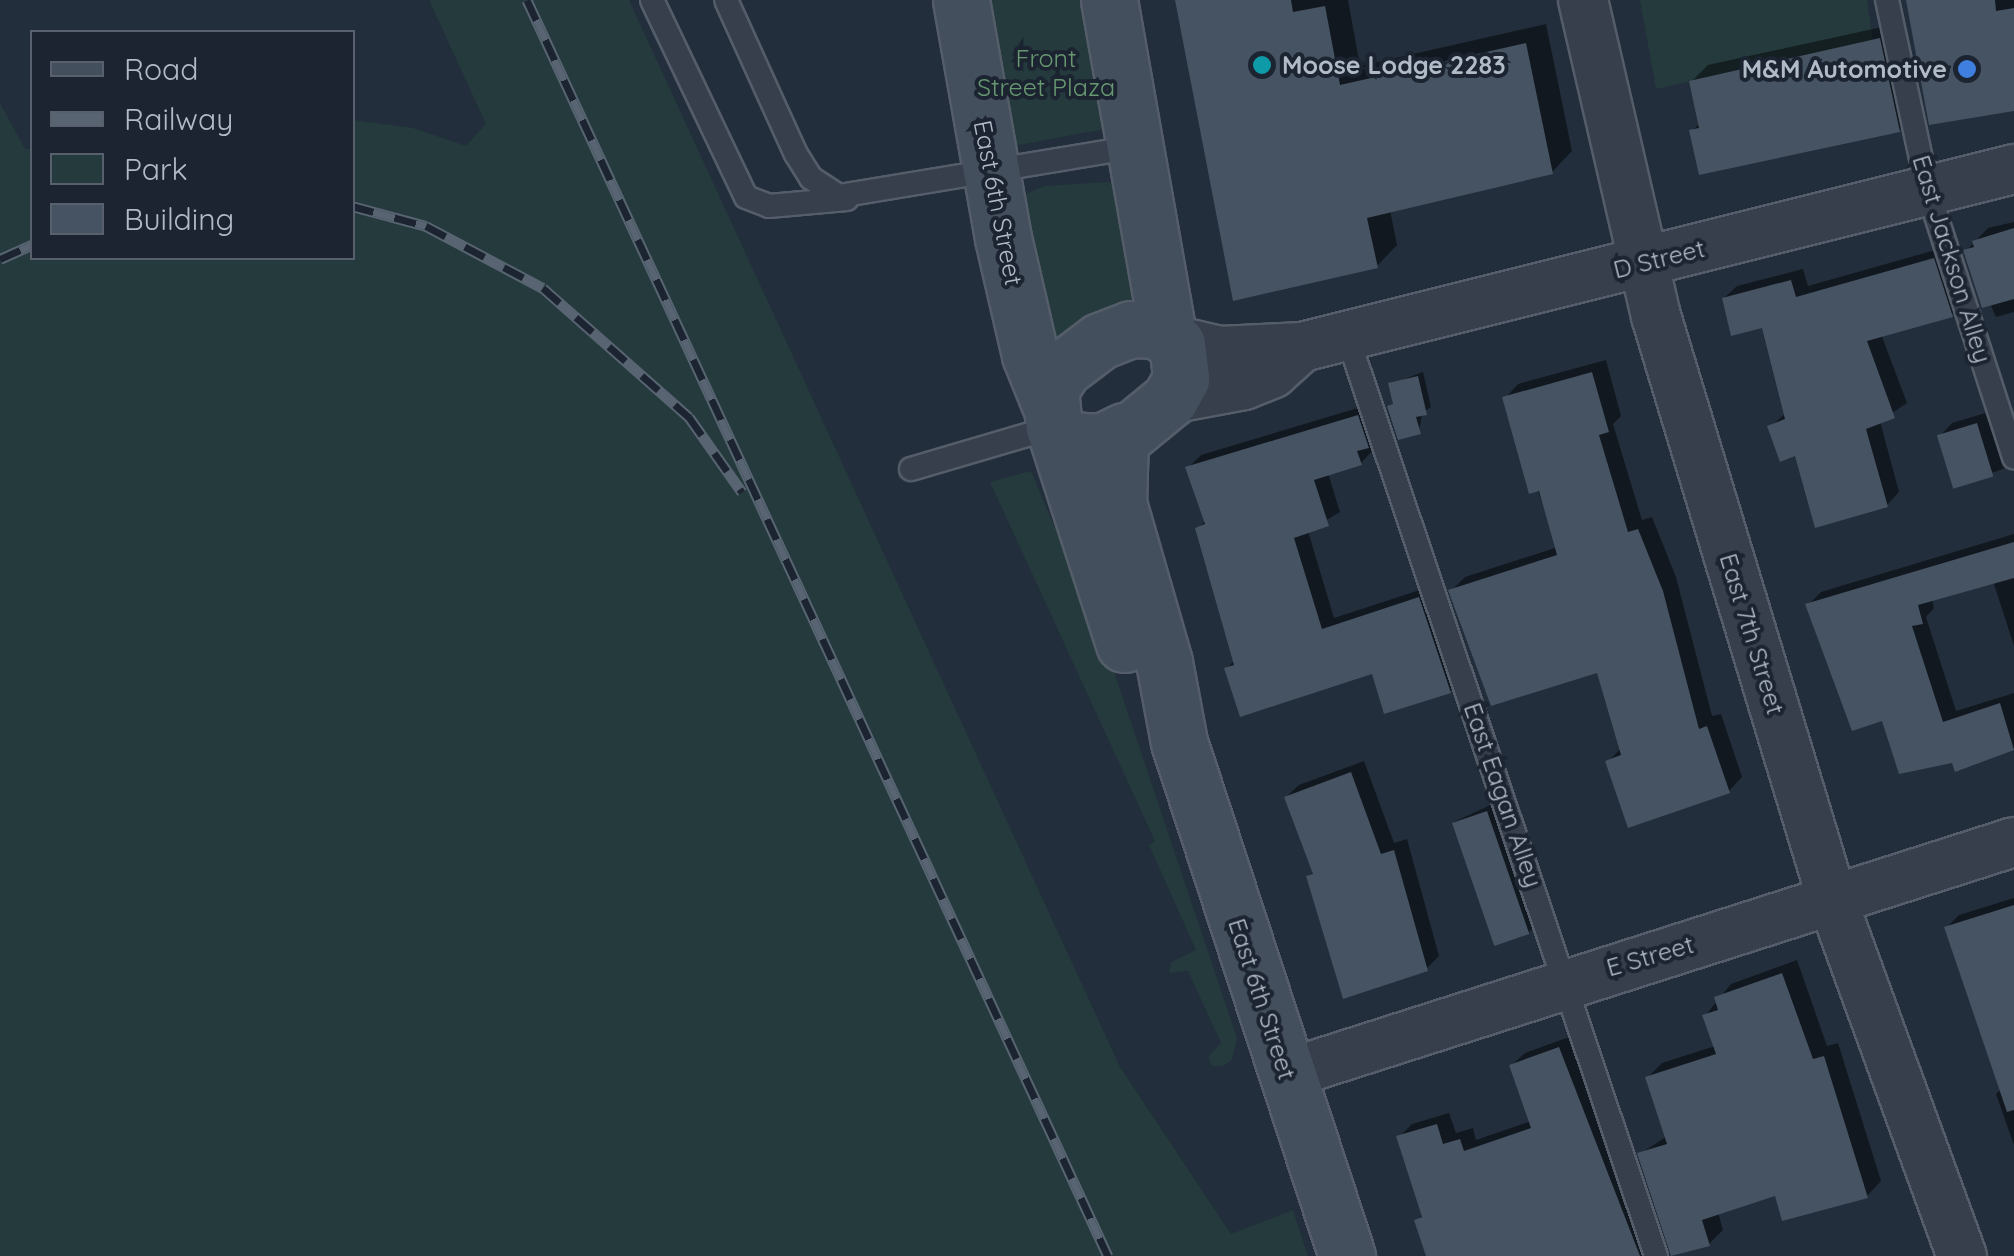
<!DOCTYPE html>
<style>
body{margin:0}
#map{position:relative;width:2014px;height:1256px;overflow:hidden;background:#222e3b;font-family:Quicksand,sans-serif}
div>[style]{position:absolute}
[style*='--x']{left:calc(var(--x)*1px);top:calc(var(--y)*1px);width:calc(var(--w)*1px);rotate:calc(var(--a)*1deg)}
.green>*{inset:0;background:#243a3c}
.shadow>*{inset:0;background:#0007}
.building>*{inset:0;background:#465362;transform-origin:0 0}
.roads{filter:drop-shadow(2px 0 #545d69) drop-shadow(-2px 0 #545d69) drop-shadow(0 2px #545d69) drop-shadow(0 -2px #545d69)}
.lane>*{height:22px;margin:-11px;padding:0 11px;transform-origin:11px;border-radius:11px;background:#363f4b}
.street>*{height:48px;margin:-24px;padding:0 24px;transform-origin:24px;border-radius:24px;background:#363f4b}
.secondary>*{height:55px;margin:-27.5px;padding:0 27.5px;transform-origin:27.5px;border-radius:27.5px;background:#444f5e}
.rail>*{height:11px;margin-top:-5.5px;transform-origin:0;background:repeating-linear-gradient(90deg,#1b2430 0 22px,#586472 0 44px);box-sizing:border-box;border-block:2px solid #586472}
.dots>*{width:28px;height:28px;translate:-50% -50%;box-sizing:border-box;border:5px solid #1b2430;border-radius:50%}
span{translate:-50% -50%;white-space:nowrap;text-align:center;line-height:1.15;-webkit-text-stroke:8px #1b2430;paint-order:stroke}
.park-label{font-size:25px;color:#689871}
.poi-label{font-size:25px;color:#b1bac7;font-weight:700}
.left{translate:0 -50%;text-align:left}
.right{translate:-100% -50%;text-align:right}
.street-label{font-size:25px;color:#b1bac7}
.legend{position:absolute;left:30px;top:30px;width:325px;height:230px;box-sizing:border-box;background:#1b2430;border:2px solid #57606c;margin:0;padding:12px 18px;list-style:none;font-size:30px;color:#b1bac7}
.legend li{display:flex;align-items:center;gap:20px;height:50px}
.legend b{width:50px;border:2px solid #57606c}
</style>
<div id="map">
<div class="green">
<div style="clip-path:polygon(429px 0,629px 0,1120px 1067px,1231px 1234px,1293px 1210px,1308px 1256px,0 1256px,0 103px,25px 149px,32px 149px,32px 258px,352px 258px,353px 120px,413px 128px,466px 146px,486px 124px)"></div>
<div style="clip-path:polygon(975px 0,1095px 0,1105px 129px,1013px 146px)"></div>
<div style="clip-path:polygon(1640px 0,1867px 0,1873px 41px,1656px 89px)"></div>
<div style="clip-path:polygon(1108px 182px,1116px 185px,1150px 297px,1059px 357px,1010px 201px,1044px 186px)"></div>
<div style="clip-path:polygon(1031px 471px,1055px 528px,1065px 526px,1237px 1038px,1232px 1060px,1223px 1066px,1212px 1066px,1208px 1057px,1221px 1043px,1188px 971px,1169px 973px,1171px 962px,1196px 950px,1149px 845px,1155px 841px,990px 482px)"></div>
</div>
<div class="shadow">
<div style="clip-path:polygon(1179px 0,1348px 0,1360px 66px,1546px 24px,1572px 151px,1552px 172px,1390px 210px,1397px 245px,1377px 266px)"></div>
<div style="clip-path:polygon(1908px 0,2014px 0,2014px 108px)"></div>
<div style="clip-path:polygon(1896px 24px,1915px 113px,1899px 130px,1692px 131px,1700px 123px,1691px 82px,1708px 65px)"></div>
<div style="clip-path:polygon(2014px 222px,2014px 312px,1996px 317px,1966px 251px,1988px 228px)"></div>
<div style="clip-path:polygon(1946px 247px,1964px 302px,1952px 314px,1881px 334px,1907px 403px,1880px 421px,1899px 492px,1887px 505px,1797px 453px,1770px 427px,1786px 413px,1764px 325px,1724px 298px,1737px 286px,1803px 269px,1808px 286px)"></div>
<div style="clip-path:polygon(1606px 360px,1621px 416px,1613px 424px,1642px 520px,1652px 517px,1676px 577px,1712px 716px,1721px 714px,1742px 777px,1729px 791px,1608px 762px,1621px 748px,1599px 670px,1451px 591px,1465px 577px,1558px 547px,1505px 398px,1518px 384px)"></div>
<div style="clip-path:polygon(1423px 372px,1431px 407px,1422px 413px,1419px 432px,1390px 407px,1395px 401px,1391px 384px)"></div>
<div style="clip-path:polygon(1371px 404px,1380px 433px,1371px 442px,1373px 450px,1361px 463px,1328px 473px,1340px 512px,1308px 531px,1334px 618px,1432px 586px,1463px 679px,1450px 691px,1374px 671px,1226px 669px,1235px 660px,1198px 529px,1206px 520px,1188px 468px,1201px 455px)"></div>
<div style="clip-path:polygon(1999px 409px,2014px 465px,1955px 486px,1940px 436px,1952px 423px)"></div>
<div style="clip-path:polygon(2014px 534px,2014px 646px,1993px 581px,1932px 599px,1934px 608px,1926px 617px,1956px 711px,2014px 693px,2014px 748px,1957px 769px,1954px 760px,1883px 717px,1808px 605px,1821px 592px)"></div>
<div style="clip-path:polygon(1364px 761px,1394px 843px,1407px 839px,1439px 956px,1426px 969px,1309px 877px,1314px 872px,1286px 797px,1299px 785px)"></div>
<div style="clip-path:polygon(1497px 802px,1539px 922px,1529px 932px,1454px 822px)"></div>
<div style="clip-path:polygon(2014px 898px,2014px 1145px,1996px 1094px,2002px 1088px,1946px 928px,1959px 915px)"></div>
<div style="clip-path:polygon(1797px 960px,1827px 1046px,1838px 1043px,1881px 1181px,1867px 1196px,1777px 1193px,1718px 1212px,1723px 1230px,1709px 1244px,1672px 1256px,1640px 1154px,1667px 1136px,1648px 1077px,1662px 1063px,1715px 1046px,1705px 1016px,1731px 984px)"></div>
<div style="clip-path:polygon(1572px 1036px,1654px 1256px,1429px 1256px,1417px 1220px,1424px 1214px,1399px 1137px,1412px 1124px,1449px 1113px,1456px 1133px,1473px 1128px,1476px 1140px,1531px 1121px,1512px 1065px,1525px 1053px)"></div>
</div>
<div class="building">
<div style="clip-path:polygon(1175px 0,1291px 0,1293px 12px,1325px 6px,1340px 85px,1526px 43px,1553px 174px,1367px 218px,1378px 268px,1233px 301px)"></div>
<div style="clip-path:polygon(1906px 0,1995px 0,1996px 11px,2014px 8px,2014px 111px,1929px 125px)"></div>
<div style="clip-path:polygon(1880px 38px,1900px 132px,1699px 175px,1689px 130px,1699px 128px,1689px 81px)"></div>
<div style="clip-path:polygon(2014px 228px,2014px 299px,1982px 308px,1963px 250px,1974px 247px,1972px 241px)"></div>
<div style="clip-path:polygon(1934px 258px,1953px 317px,1867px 341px,1895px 418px,1866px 429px,1888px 507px,1815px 528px,1795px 456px,1780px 462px,1767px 426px,1785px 419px,1762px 328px,1731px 336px,1722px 298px,1791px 280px,1796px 297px)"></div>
<div style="clip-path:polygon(1592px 372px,1609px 432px,1599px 435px,1628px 532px,1638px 529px,1663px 591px,1699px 729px,1707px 726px,1730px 793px,1628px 828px,1605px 761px,1621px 755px,1597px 673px,1491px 706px,1448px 590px,1557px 555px,1539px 491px,1529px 494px,1502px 397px)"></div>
<div style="clip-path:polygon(1418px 376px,1427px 415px,1416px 417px,1421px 434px,1398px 440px,1387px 406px,1393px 404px,1388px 383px)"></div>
<div style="clip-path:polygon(1358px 415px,1369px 448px,1357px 451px,1362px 465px,1314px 480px,1329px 526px,1294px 538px,1322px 629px,1419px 597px,1451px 693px,1384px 714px,1372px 674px,1240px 717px,1224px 668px,1234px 665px,1195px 528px,1205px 524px,1185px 467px)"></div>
<div style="left:1977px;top:423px;width:56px;height:42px;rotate:73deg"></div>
<div style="clip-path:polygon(2014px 542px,2014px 578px,1918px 605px,1923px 624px,1912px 626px,1943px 722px,2000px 703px,2014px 750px,1955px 772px,1952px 763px,1899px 774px,1882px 721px,1852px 731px,1805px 604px)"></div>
<div style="clip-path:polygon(1351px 772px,1381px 854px,1394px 850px,1428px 971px,1343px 999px,1306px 876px,1313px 874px,1284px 797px)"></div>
<div style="left:1487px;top:811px;width:130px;height:37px;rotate:71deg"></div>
<div style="clip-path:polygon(2014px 905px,2014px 1110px,2007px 1112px,1944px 927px)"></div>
<div style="clip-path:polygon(1782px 973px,1813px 1059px,1824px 1056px,1868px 1198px,1782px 1221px,1775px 1196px,1702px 1220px,1710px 1246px,1671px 1256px,1637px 1153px,1667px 1144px,1645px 1077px,1716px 1054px,1702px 1015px,1718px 1010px,1714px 997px)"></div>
<div style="clip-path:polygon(1559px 1047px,1640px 1256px,1426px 1256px,1414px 1220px,1422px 1217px,1396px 1136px,1437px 1124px,1443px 1144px,1460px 1139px,1464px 1151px,1531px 1128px,1509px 1065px)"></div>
</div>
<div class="roads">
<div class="lane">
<div style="--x:652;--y:0;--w:218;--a:64.5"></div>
<div style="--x:746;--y:197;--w:25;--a:21"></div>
<div style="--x:769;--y:206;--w:78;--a:-5.1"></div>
<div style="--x:726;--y:0;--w:169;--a:65.6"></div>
<div style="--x:796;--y:154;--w:28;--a:58"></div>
<div style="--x:811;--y:178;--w:33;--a:33"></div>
<div style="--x:839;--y:196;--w:300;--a:-9.4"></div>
<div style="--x:1887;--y:0;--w:195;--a:77.9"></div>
<div style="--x:1928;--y:191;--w:280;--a:72.1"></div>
<div style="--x:1347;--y:335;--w:971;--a:71.45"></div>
<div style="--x:911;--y:469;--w:149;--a:-16.4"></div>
</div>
<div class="street">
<div style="--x:1583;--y:0;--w:324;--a:77"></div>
<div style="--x:1656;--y:316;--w:612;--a:73.19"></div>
<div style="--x:1833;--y:902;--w:377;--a:70"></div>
<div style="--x:1173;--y:340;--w:48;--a:13.2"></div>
<div style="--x:1220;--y:351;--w:82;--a:-2.8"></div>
<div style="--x:1302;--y:347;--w:734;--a:-14.04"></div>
<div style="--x:1170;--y:399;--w:75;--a:-10.7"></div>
<div style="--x:1244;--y:385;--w:31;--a:-22"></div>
<div style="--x:1273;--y:373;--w:39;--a:-42"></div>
<div style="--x:1287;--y:1074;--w:763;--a:-17.7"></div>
</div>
<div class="secondary">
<div style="--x:961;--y:0;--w:242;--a:80"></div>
<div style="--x:1003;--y:238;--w:120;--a:77"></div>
<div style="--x:1030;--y:355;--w:51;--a:68"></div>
<div style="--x:1109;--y:0;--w:340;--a:80"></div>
<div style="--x:1054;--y:427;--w:228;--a:72.1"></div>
<div style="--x:1124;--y:431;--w:25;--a:154"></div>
<div style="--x:1101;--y:442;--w:31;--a:-176"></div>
<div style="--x:1070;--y:440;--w:21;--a:-141"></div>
<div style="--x:1054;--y:427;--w:37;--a:-96"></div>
<div style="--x:1050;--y:390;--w:25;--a:-58"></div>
<div style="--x:1063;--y:369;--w:46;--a:-37.1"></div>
<div style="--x:1100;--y:341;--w:33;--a:-21"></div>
<div style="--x:1131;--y:329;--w:26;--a:2"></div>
<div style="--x:1157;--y:330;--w:24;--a:35"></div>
<div style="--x:1177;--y:344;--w:35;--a:83"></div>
<div style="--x:1181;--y:379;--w:23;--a:119"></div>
<div style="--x:1170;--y:399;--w:65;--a:140.6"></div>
<div style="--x:1120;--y:440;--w:63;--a:91.8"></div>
<div style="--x:1118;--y:503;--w:166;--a:73.9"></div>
<div style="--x:1164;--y:662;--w:81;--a:79.4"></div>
<div style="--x:1179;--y:742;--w:541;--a:71.9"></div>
</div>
</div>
<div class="rail">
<div style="--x:527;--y:0;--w:1384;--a:65.18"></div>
<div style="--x:352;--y:206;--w:77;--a:15.1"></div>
<div style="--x:426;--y:226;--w:132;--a:27.9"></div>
<div style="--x:543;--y:288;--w:195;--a:41.5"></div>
<div style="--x:689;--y:417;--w:92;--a:54.8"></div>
<div style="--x:0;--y:259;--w:35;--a:-24"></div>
</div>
<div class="dots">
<div style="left:1262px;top:65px;background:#0f9aa8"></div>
<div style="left:1967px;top:69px;background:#3f7fe0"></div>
</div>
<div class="park-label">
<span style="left:1046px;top:73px">Front<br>Street Plaza</span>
</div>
<div class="poi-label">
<span class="left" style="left:1282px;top:65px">Moose Lodge 2283</span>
<span class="right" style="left:1947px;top:69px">M&amp;M Automotive</span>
</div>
<div class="street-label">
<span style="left:998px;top:203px;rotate:79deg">East 6th Street</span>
<span style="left:1659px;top:259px;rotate:-14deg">D Street</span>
<span style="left:1952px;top:259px;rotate:73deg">East Jackson Alley</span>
<span style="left:1752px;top:634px;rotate:73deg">East 7th Street</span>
<span style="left:1503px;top:795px;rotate:71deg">East Eagan Alley</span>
<span style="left:1650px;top:956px;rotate:-16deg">E Street</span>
<span style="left:1262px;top:999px;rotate:72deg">East 6th Street</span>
</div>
<ul class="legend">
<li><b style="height:12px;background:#444f5e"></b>Road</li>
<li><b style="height:12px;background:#586472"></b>Railway</li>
<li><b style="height:28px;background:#243a3c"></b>Park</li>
<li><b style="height:28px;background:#465362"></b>Building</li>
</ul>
</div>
